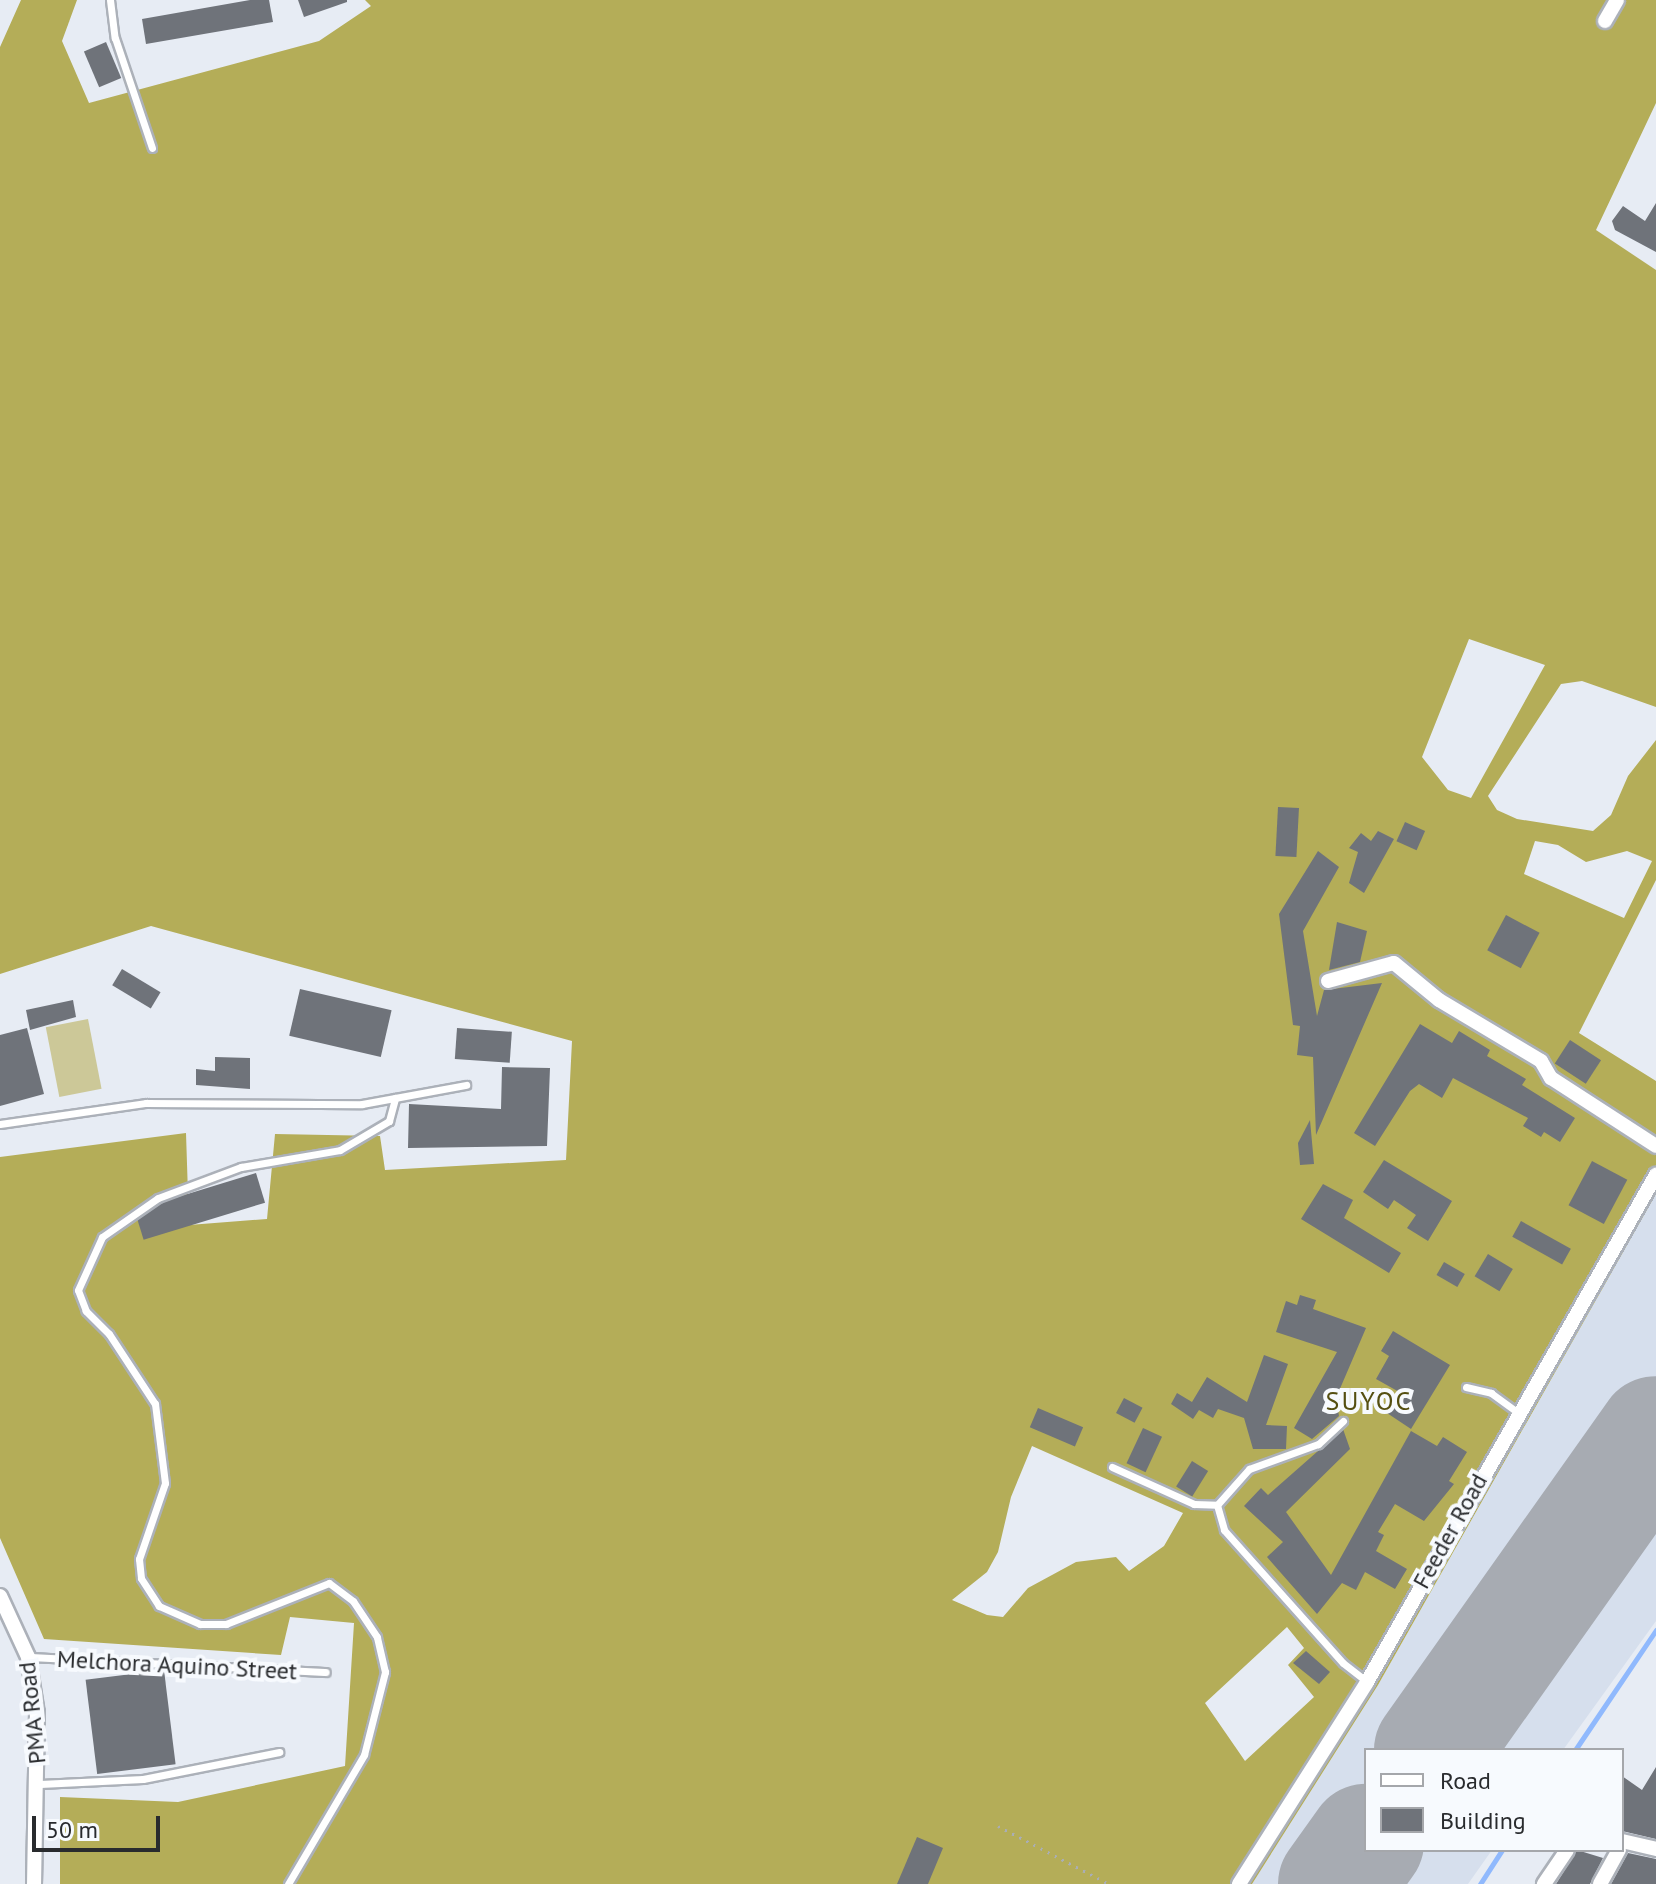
<!DOCTYPE html>
<style>
body{margin:0}
#map{position:relative;width:1656px;height:1884px;overflow:hidden;background:#e7ecf4;font-family:"PT Sans",sans-serif}
div>[style]{position:absolute}
[style*='--x']{left:calc(var(--x)*1px);top:calc(var(--y)*1px);width:calc(var(--w)*1px);rotate:calc(var(--a)*1deg)}
.built>*{inset:0;background:#d6dfed}
.green>*{inset:0;background:#ccc898;transform-origin:0 0}
.forest>*{inset:0;background:#b4ad58}
.stream>*{height:5px;margin:-2.5px;padding:0 2.5px;transform-origin:2.5px;border-radius:2.5px;background:#90b9fd}
.runway>*{height:116px;margin:-58px;padding:0 58px;transform-origin:58px;border-radius:58px;background:#a7abb2}
.building>*{inset:0;background:#6f737a;transform-origin:0 0}
.path>*{height:3px;margin-top:-1.5px;transform-origin:0;background:repeating-linear-gradient(90deg,#aaaeb5 0 2px,transparent 0 8px)}
.roads{filter:drop-shadow(2px 0 #acb1b9) drop-shadow(-2px 0 #acb1b9) drop-shadow(0 2px #acb1b9) drop-shadow(0 -2px #acb1b9)}
.service>*{height:7px;margin:-3.5px;padding:0 3.5px;transform-origin:3.5px;border-radius:3.5px;background:#fff}
.minor>*{height:14px;margin:-7px;padding:0 7px;transform-origin:7px;border-radius:7px;background:#fff}
span{translate:-50% -50%;white-space:nowrap;text-align:center;line-height:1.15;-webkit-text-stroke:8px #f7fafe;paint-order:stroke}
.street-label{font-size:24px;color:#292b2e}
.neighbourhood-label{font-size:26px;color:#554f11;letter-spacing:2px}
.legend{position:absolute;left:1364px;top:1748px;width:260px;height:104px;box-sizing:border-box;background:#f7fafe;border:2px solid #a5a7ab;margin:0;padding:10px 14px;list-style:none;font-size:24px;color:#292b2e}
.legend li{display:flex;align-items:center;gap:16px;height:40px}
.legend b{width:40px;border:2px solid #a5a7ab}
.scale{position:absolute;left:32px;top:1816px;width:128px;height:36px;box-sizing:border-box;border:4px solid #292b2e;border-top:0;padding-left:10px;font-size:24px;line-height:28px;white-space:nowrap;color:#292b2e;-webkit-text-stroke:6px #f7fafe;paint-order:stroke}
</style>
<div id="map">
<div class="built">
<div style="clip-path:polygon(1656px 1194px,1656px 1621px,1563px 1750px,1366px 1750px,1366px 1850px,1492px 1850px,1468px 1884px,1252px 1884px,1378px 1685px)"></div>
</div>
<div class="green">
<div style="left:88px;top:1019px;width:71px;height:43px;rotate:79deg"></div>
</div>
<div class="forest">
<div style="clip-path:polygon(evenodd,21px 0,77px 0,62px 41px,89px 103px,319px 41px,371px 6px,365px 0,1656px 0,1656px 103px,1596px 230px,1656px 270px,1656px 707px,1582px 681px,1561px 684px,1488px 796px,1497px 810px,1517px 819px,1593px 831px,1611px 815px,1628px 776px,1656px 740px,1656px 880px,1579px 1033px,1656px 1081px,1656px 1194px,1378px 1685px,1252px 1884px,60px 1884px,60px 1797px,178px 1802px,345px 1766px,354px 1623px,290px 1617px,281px 1655px,44px 1639px,0 1538px,0 1157px,186px 1133px,189px 1225px,267px 1219px,275px 1134px,380px 1136px,385px 1170px,566px 1160px,572px 1041px,151px 926px,0 974px,0 47px,21px 0,1469px 639px,1545px 665px,1471px 798px,1448px 790px,1422px 757px,1469px 639px,21px 0,1535px 841px,1558px 845px,1586px 862px,1627px 851px,1652px 861px,1624px 918px,1524px 874px,1535px 841px,21px 0,1032px 1446px,1183px 1513px,1164px 1546px,1129px 1571px,1116px 1557px,1076px 1562px,1028px 1588px,1003px 1617px,987px 1615px,952px 1600px,987px 1572px,998px 1552px,1011px 1497px,1032px 1446px,21px 0,1287px 1627px,1304px 1648px,1288px 1665px,1314px 1697px,1245px 1761px,1205px 1703px,1287px 1627px)"></div>
</div>
<div class="stream">
<div style="--x:1575;--y:1750;--w:145;--a:-56"></div>
<div style="--x:1480;--y:1884;--w:40;--a:-57.1"></div>
</div>
<div class="runway">
<div style="--x:1432;--y:1750;--w:387;--a:-54.7"></div>
<div style="--x:1336;--y:1884;--w:52;--a:-54.5"></div>
</div>
<div class="building">
<div style="clip-path:polygon(250px 0,269px 0,273px 22px,146px 44px,142px 19px)"></div>
<div style="clip-path:polygon(298px 0,347px 0,347px 2px,304px 17px)"></div>
<div style="left:106px;top:42px;width:39px;height:24px;rotate:67deg"></div>
<div style="clip-path:polygon(1656px 203px,1656px 252px,1615px 230px,1612px 221px,1623px 206px,1645px 221px)"></div>
<div style="left:1278px;top:807px;width:21px;height:49px;rotate:3deg"></div>
<div style="left:1405px;top:822px;width:22px;height:21px;rotate:24deg"></div>
<div style="clip-path:polygon(1378px 831px,1394px 839px,1364px 893px,1349px 883px,1358px 852px,1349px 848px,1361px 833px,1371px 841px)"></div>
<div style="clip-path:polygon(1318px 851px,1339px 867px,1303px 931px,1317px 1016px,1324px 990px,1382px 983px,1316px 1135px,1313px 1057px,1297px 1055px,1300px 1026px,1293px 1025px,1279px 914px)"></div>
<div style="left:1506px;top:915px;width:38px;height:40px;rotate:28deg"></div>
<div style="clip-path:polygon(1337px 922px,1367px 931px,1360px 962px,1329px 970px)"></div>
<div style="left:122px;top:969px;width:45px;height:19px;rotate:31deg"></div>
<div style="left:300px;top:989px;width:94px;height:48px;rotate:13deg"></div>
<div style="clip-path:polygon(73px 1000px,76px 1017px,30px 1030px,26px 1010px)"></div>
<div style="clip-path:polygon(1420px 1024px,1452px 1043px,1459px 1031px,1490px 1050px,1487px 1056px,1526px 1079px,1522px 1085px,1575px 1118px,1560px 1142px,1544px 1132px,1541px 1137px,1523px 1126px,1528px 1118px,1453px 1078px,1442px 1098px,1419px 1084px,1410px 1091px,1375px 1146px,1354px 1133px)"></div>
<div style="clip-path:polygon(27px 1028px,44px 1094px,0 1106px,0 1035px)"></div>
<div style="left:457px;top:1028px;width:55px;height:31px;rotate:4deg"></div>
<div style="left:1570px;top:1040px;width:37px;height:28px;rotate:33deg"></div>
<div style="clip-path:polygon(215px 1057px,250px 1058px,250px 1089px,196px 1085px,196px 1069px,215px 1071px)"></div>
<div style="clip-path:polygon(502px 1067px,550px 1068px,547px 1146px,408px 1148px,409px 1104px,501px 1109px)"></div>
<div style="clip-path:polygon(1310px 1120px,1314px 1164px,1300px 1165px,1298px 1143px)"></div>
<div style="clip-path:polygon(1384px 1160px,1452px 1201px,1428px 1241px,1407px 1228px,1416px 1215px,1394px 1200px,1388px 1209px,1363px 1192px)"></div>
<div style="left:1592px;top:1161px;width:40px;height:50px;rotate:28deg"></div>
<div style="left:256px;top:1173px;width:31px;height:127px;rotate:73deg"></div>
<div style="clip-path:polygon(1323px 1184px,1353px 1200px,1344px 1218px,1401px 1253px,1389px 1273px,1301px 1219px)"></div>
<div style="left:1521px;top:1221px;width:57px;height:18px;rotate:29deg"></div>
<div style="left:1488px;top:1254px;width:29px;height:26px;rotate:31deg"></div>
<div style="left:1444px;top:1262px;width:24px;height:15px;rotate:30deg"></div>
<div style="clip-path:polygon(1300px 1295px,1316px 1300px,1313px 1309px,1366px 1328px,1336px 1398px,1339px 1416px,1312px 1439px,1294px 1428px,1337px 1352px,1276px 1332px,1286px 1301px,1297px 1305px)"></div>
<div style="clip-path:polygon(1393px 1331px,1450px 1365px,1411px 1429px,1387px 1413px,1401px 1393px,1376px 1379px,1389px 1356px,1381px 1351px)"></div>
<div style="clip-path:polygon(1264px 1355px,1288px 1364px,1266px 1425px,1287px 1426px,1286px 1449px,1253px 1449px,1244px 1418px,1218px 1409px,1213px 1418px,1199px 1410px,1193px 1419px,1171px 1404px,1177px 1393px,1192px 1402px,1207px 1377px,1247px 1402px)"></div>
<div style="left:1124px;top:1398px;width:21px;height:17px;rotate:28deg"></div>
<div style="left:1038px;top:1408px;width:49px;height:21px;rotate:23deg"></div>
<div style="left:1143px;top:1428px;width:21px;height:39px;rotate:25deg"></div>
<div style="clip-path:polygon(1343px 1429px,1350px 1449px,1286px 1512px,1331px 1575px,1411px 1431px,1437px 1446px,1443px 1437px,1467px 1452px,1449px 1481px,1454px 1484px,1424px 1521px,1395px 1504px,1378px 1532px,1384px 1535px,1376px 1551px,1407px 1569px,1395px 1589px,1365px 1572px,1356px 1590px,1342px 1583px,1317px 1614px,1267px 1557px,1283px 1542px,1244px 1506px,1261px 1488px,1268px 1495px)"></div>
<div style="left:1192px;top:1461px;width:19px;height:30px;rotate:32deg"></div>
<div style="clip-path:polygon(1306px 1651px,1330px 1672px,1319px 1684px,1293px 1663px)"></div>
<div style="left:164px;top:1670px;width:95px;height:79px;rotate:83deg"></div>
<div style="clip-path:polygon(1656px 1767px,1656px 1839px,1622px 1831px,1622px 1776px,1642px 1790px)"></div>
<div style="clip-path:polygon(917px 1837px,943px 1848px,928px 1884px,897px 1884px)"></div>
<div style="clip-path:polygon(1577px 1850px,1603px 1858px,1590px 1884px,1556px 1884px)"></div>
<div style="clip-path:polygon(1628px 1853px,1656px 1859px,1656px 1884px,1611px 1884px)"></div>
</div>
<div class="path">
<div style="--x:998;--y:1826;--w:125;--a:27.6"></div>
</div>
<div class="roads">
<div class="service">
<div style="--x:110;--y:0;--w:38;--a:83"></div>
<div style="--x:115;--y:38;--w:116;--a:71.4"></div>
<div style="--x:0;--y:1124;--w:148;--a:-8.2"></div>
<div style="--x:146;--y:1103;--w:216;--a:0.3"></div>
<div style="--x:362;--y:1104;--w:106;--a:-10.4"></div>
<div style="--x:1466;--y:1387;--w:26;--a:13"></div>
<div style="--x:1491;--y:1393;--w:31;--a:36"></div>
<div style="--x:1343;--y:1421;--w:34;--a:137"></div>
<div style="--x:1318;--y:1444;--w:73;--a:160.1"></div>
<div style="--x:1249;--y:1469;--w:48;--a:131.6"></div>
<div style="--x:1217;--y:1505;--w:26;--a:74"></div>
<div style="--x:1224;--y:1530;--w:178;--a:48.2"></div>
<div style="--x:1343;--y:1663;--w:31;--a:38"></div>
<div style="--x:1112;--y:1467;--w:90;--a:24.3"></div>
<div style="--x:1194;--y:1504;--w:23;--a:2"></div>
<div style="--x:29;--y:1657;--w:297;--a:2.9"></div>
<div style="--x:40;--y:1784;--w:103;--a:-2.8"></div>
<div style="--x:143;--y:1779;--w:139;--a:-11.2"></div>
<div style="--x:288;--y:1884;--w:150;--a:-59.5"></div>
<div style="--x:364;--y:1755;--w:86;--a:-75.8"></div>
<div style="--x:385;--y:1672;--w:36;--a:-103"></div>
<div style="--x:377;--y:1637;--w:43;--a:-123.7"></div>
<div style="--x:353;--y:1601;--w:30;--a:-143"></div>
<div style="--x:329;--y:1583;--w:111;--a:158.3"></div>
<div style="--x:226;--y:1624;--w:26;--a:180"></div>
<div style="--x:200;--y:1624;--w:45;--a:-156.3"></div>
<div style="--x:159;--y:1606;--w:33;--a:-123"></div>
<div style="--x:141;--y:1578;--w:19;--a:-96"></div>
<div style="--x:139;--y:1559;--w:80;--a:-71.1"></div>
<div style="--x:165;--y:1483;--w:80;--a:-97.2"></div>
<div style="--x:155;--y:1404;--w:84;--a:-123.3"></div>
<div style="--x:109;--y:1334;--w:33;--a:-135"></div>
<div style="--x:86;--y:1311;--w:22;--a:-111"></div>
<div style="--x:78;--y:1290;--w:58;--a:-65.6"></div>
<div style="--x:102;--y:1237;--w:68;--a:-34.9"></div>
<div style="--x:158;--y:1198;--w:89;--a:-20.5"></div>
<div style="--x:241;--y:1167;--w:100;--a:-9.7"></div>
<div style="--x:340;--y:1150;--w:57;--a:-30.6"></div>
<div style="--x:389;--y:1121;--w:24;--a:-75"></div>
</div>
<div class="minor">
<div style="--x:1605;--y:21;--w:24;--a:-60"></div>
<div style="--x:1328;--y:981;--w:68;--a:-15.3"></div>
<div style="--x:1394;--y:963;--w:58;--a:39.4"></div>
<div style="--x:1439;--y:1000;--w:119;--a:30.9"></div>
<div style="--x:1541;--y:1061;--w:20;--a:60"></div>
<div style="--x:1551;--y:1078;--w:125;--a:32.9"></div>
<div style="--x:0;--y:1596;--w:67;--a:65.3"></div>
<div style="--x:28;--y:1657;--w:57;--a:80.9"></div>
<div style="--x:37;--y:1713;--w:171;--a:91"></div>
<div style="--x:1622;--y:1841;--w:35;--a:13"></div>
<div style="--x:1239;--y:1884;--w:239;--a:-57.6"></div>
<div style="--x:1367;--y:1682;--w:584;--a:-60.32"></div>
<div style="--x:1544;--y:1884;--w:41;--a:-55.9"></div>
<div style="--x:1600;--y:1884;--w:39;--a:-61"></div>
</div>
</div>
<div class="street-label">
<span style="left:1450px;top:1531px;rotate:-61deg">Feeder Road</span>
<span style="left:177px;top:1665px;rotate:3deg">Melchora Aquino Street</span>
<span style="left:32px;top:1713px;rotate:-96deg">PMA Road</span>
</div>
<div class="neighbourhood-label">
<span style="left:1369px;top:1401px">SUYOC</span>
</div>
<ul class="legend">
<li><b style="height:10px;background:#fff"></b>Road</li>
<li><b style="height:22px;background:#6f737a"></b>Building</li>
</ul>
<div class="scale">50 m</div>
</div>
